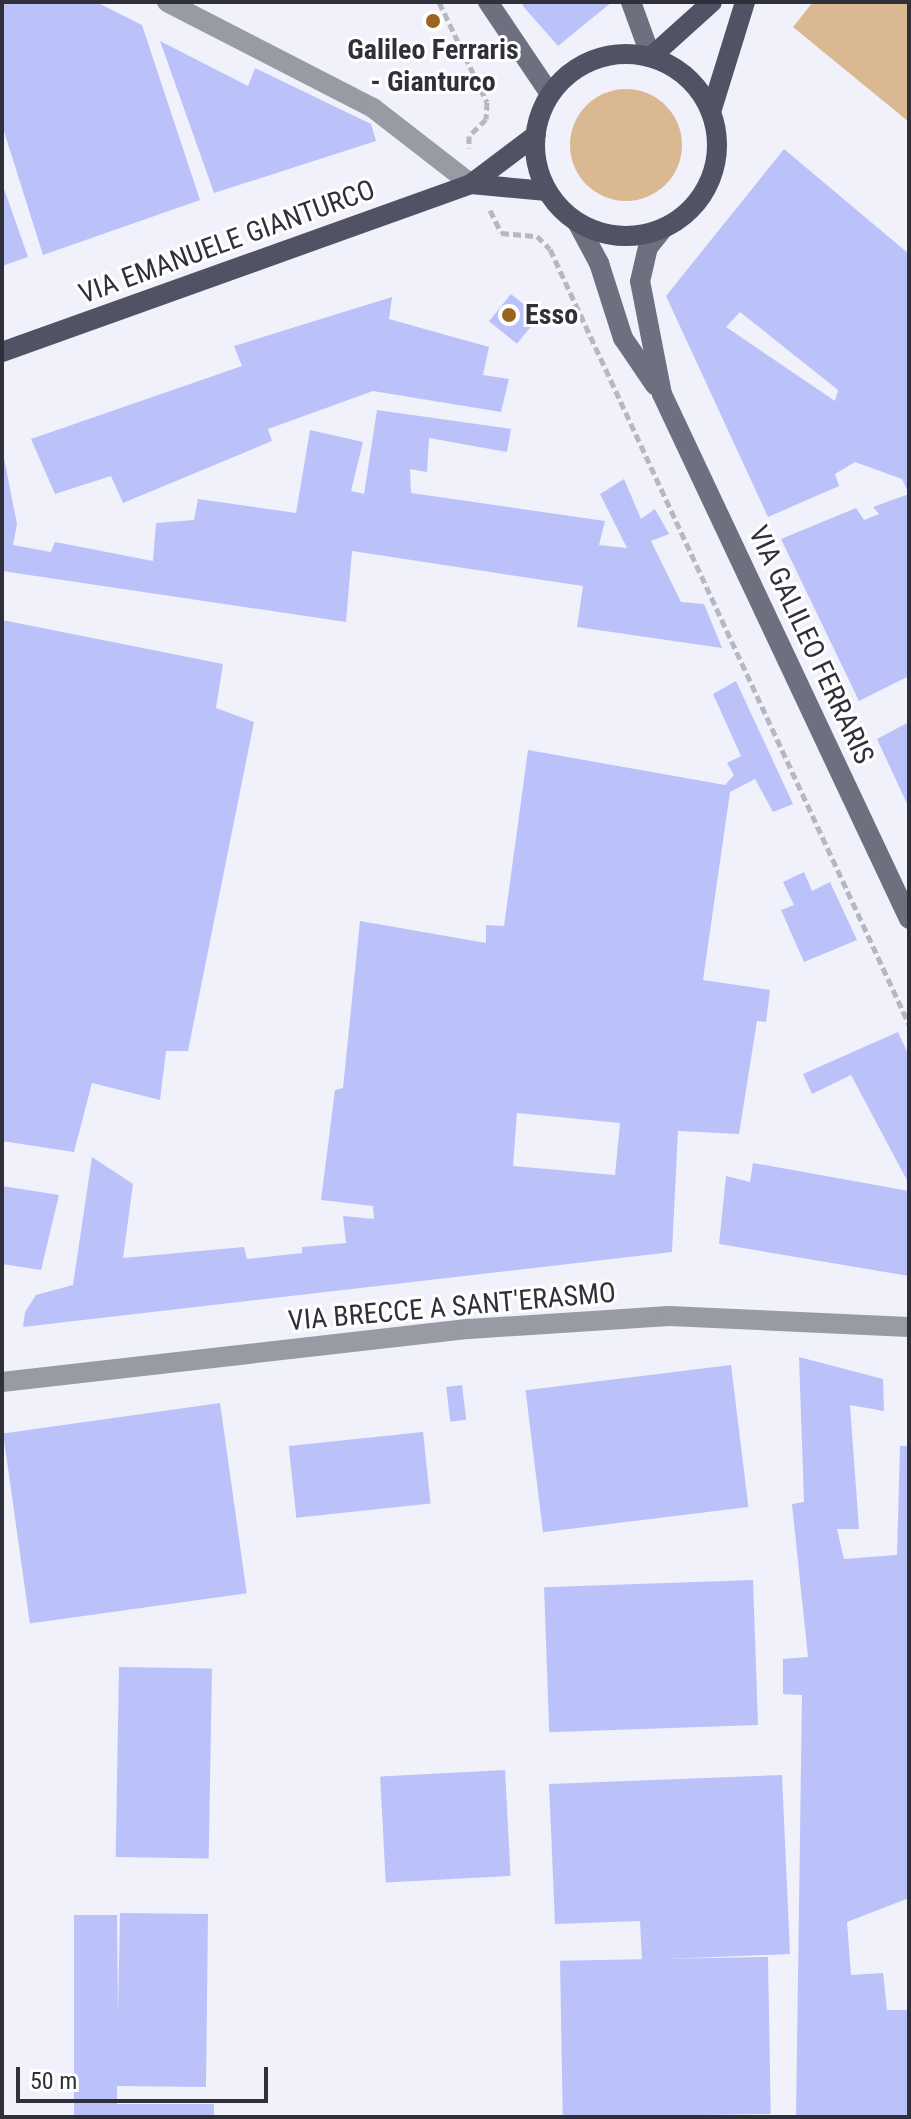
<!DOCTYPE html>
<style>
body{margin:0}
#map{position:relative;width:911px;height:2119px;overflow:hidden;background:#f0f1fb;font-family:"Roboto Condensed",sans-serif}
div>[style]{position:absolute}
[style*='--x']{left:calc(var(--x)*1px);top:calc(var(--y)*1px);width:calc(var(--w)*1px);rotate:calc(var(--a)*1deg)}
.green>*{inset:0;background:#dab891}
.round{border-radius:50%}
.building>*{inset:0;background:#bbc2fa;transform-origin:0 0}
.path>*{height:5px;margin-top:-2.5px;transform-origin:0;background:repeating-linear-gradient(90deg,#b6b7c1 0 8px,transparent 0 12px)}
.street>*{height:20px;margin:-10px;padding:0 10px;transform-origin:10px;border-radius:10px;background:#989aa4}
.secondary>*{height:20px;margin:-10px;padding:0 10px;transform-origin:10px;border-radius:10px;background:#6e707f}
.primary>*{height:20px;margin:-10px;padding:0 10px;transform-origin:10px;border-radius:10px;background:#515364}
.primary>.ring{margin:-10px;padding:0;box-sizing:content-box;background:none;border:20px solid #515364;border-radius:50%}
.dots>*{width:22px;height:22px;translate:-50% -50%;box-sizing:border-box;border:4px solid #fff;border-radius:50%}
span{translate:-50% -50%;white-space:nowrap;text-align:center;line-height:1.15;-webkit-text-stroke:6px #fff;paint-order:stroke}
.poi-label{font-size:28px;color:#2f303a;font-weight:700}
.left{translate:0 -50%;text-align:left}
.street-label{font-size:28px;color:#2f303a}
.frame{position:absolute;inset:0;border:4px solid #2f303a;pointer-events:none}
.scale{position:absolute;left:16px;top:2067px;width:252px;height:36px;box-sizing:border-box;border:4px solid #2f303a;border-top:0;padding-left:10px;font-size:24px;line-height:28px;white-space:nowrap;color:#2f303a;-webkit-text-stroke:6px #fff;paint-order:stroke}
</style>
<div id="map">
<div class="green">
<div style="clip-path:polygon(813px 2px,909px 2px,909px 122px,793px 27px)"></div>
<div class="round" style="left:570px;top:89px;width:112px;height:112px"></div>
</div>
<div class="building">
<div style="clip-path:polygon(2px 2px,96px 2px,142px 25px,200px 200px,43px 255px,2px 125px)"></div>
<div style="clip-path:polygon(528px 2px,612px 2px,558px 46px,522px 5px)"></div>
<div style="clip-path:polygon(160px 41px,248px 86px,255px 68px,371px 124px,376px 141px,214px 193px)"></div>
<div style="clip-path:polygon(evenodd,784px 149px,909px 254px,909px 676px,859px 701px,781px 539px,856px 508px,864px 520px,879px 514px,873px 507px,909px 494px,902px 479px,855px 462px,835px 474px,839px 486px,768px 517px,666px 296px,784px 149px,740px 312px,838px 390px,835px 401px,726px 327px,740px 312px)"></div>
<div style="clip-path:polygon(2px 183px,28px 257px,2px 266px)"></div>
<div style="left:511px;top:294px;width:36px;height:35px;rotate:39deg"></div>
<div style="clip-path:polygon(392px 297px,389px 319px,489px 347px,483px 375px,509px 379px,501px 412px,373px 391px,268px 429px,272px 441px,123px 503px,111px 476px,55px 494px,31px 439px,242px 366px,234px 346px)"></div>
<div style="clip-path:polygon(377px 410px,511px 429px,507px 452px,429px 438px,427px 472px,410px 469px,411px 493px,605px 521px,599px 545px,627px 548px,600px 494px,624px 479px,641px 519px,655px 509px,669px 534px,651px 541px,681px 602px,704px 604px,722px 648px,577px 627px,583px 586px,352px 551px,346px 622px,2px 571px,2px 448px,17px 524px,13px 545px,51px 552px,55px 542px,153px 561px,156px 523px,194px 520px,198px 499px,296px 513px,310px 430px,363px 442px,351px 491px,364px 494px)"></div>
<div style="clip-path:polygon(2px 620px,223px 664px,216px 708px,254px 722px,188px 1051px,166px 1051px,160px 1100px,92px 1083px,74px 1152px,2px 1141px)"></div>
<div style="clip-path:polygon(evenodd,736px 681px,793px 804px,773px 812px,755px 779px,730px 792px,703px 980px,770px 990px,766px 1022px,757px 1021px,739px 1134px,678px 1131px,672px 1252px,23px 1327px,25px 1312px,36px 1295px,73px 1285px,92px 1157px,133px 1184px,123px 1258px,244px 1247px,247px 1259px,302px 1253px,302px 1247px,346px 1243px,343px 1216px,374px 1219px,373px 1206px,321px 1200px,335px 1090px,343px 1088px,360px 921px,486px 943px,486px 925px,504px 926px,528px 750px,725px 785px,734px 775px,727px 763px,741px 756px,713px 694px,736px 681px,517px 1113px,620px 1123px,615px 1175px,513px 1166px,517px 1113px)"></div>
<div style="clip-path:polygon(909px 722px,909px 808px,877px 739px)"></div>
<div style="clip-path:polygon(804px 872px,812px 891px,830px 882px,857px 940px,804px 962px,781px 910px,794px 905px,783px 882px)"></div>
<div style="clip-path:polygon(898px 1032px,909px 1056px,909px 1184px,851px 1075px,812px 1094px,803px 1074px)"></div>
<div style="clip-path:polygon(753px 1163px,909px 1191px,909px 1276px,719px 1244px,726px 1176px,750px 1182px)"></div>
<div style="clip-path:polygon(2px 1186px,59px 1195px,41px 1270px,2px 1264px)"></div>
<div style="clip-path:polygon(799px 1357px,883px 1379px,884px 1411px,850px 1405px,859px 1529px,837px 1529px,844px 1559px,897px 1555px,900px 1446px,909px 1446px,909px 1898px,847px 1922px,851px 1975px,883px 1973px,887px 2010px,909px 2010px,909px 2117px,796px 2117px,802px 1695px,783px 1694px,783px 1659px,808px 1657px,792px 1504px,804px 1502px)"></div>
<div style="left:731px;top:1365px;width:143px;height:207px;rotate:83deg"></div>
<div style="left:462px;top:1385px;width:35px;height:16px;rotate:83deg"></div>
<div style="left:220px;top:1403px;width:192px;height:219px;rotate:82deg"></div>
<div style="left:423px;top:1432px;width:72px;height:135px;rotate:84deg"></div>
<div style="left:753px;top:1580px;width:145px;height:209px;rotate:88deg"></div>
<div style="left:119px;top:1667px;width:93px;height:190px;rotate:1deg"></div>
<div style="left:505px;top:1770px;width:106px;height:125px;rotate:87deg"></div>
<div style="clip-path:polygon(782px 1775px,790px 1954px,642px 1960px,640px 1921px,555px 1924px,549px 1784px)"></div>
<div style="clip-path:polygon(120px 1913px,208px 1914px,206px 2087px,117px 2086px,117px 2104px,214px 2104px,214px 2117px,74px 2117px,74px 1915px,117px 1915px,118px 2015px)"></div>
<div style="left:768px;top:1957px;width:157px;height:208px;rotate:89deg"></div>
</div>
<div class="path">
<div style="--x:439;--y:2;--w:111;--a:64.4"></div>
<div style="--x:487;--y:102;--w:17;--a:93"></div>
<div style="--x:486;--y:119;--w:24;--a:135"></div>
<div style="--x:469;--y:136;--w:12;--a:90"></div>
<div style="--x:490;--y:210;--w:25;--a:64"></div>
<div style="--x:501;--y:233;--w:36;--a:5"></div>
<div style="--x:537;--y:236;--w:18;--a:45"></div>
<div style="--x:550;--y:249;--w:854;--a:65.15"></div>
</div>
<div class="street">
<div style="--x:167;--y:2;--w:232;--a:27.2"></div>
<div style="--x:373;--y:108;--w:124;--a:37.8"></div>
<div style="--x:2;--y:1382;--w:470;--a:-6.5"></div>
<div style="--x:469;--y:1329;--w:200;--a:-3.7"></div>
<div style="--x:669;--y:1316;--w:240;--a:2.6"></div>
</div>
<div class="secondary">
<div style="--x:488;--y:2;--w:111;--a:56"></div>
<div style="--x:631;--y:2;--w:59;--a:70"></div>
<div style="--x:577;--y:222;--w:47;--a:61.8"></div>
<div style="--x:599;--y:263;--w:79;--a:72.3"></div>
<div style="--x:623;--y:338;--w:57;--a:55.8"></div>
<div style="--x:662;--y:230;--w:22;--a:129"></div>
<div style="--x:648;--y:247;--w:35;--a:103"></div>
<div style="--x:640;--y:281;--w:115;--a:79"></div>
<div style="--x:662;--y:394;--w:580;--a:64.8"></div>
</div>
<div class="primary">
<div class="ring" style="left:535px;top:54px;width:162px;height:162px"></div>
<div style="--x:651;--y:57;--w:82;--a:-42"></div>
<div style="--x:711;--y:112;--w:115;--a:-72.8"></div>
<div style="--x:471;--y:184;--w:76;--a:5.3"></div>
<div style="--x:2;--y:352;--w:498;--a:-19.7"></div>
<div style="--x:471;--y:184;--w:81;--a:-37"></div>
</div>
<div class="dots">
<div style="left:433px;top:21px;background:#9a651d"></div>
<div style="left:509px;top:315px;background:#9a651d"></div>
</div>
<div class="poi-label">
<span style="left:433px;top:66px">Galileo Ferraris<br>- Gianturco</span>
<span class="left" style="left:525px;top:315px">Esso</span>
</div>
<div class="street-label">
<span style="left:227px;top:242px;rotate:-20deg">VIA EMANUELE GIANTURCO</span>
<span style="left:811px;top:645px;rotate:65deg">VIA GALILEO FERRARIS</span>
<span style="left:452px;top:1307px;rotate:-5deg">VIA BRECCE A SANT'ERASMO</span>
</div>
<div class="frame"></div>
<div class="scale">50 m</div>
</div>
